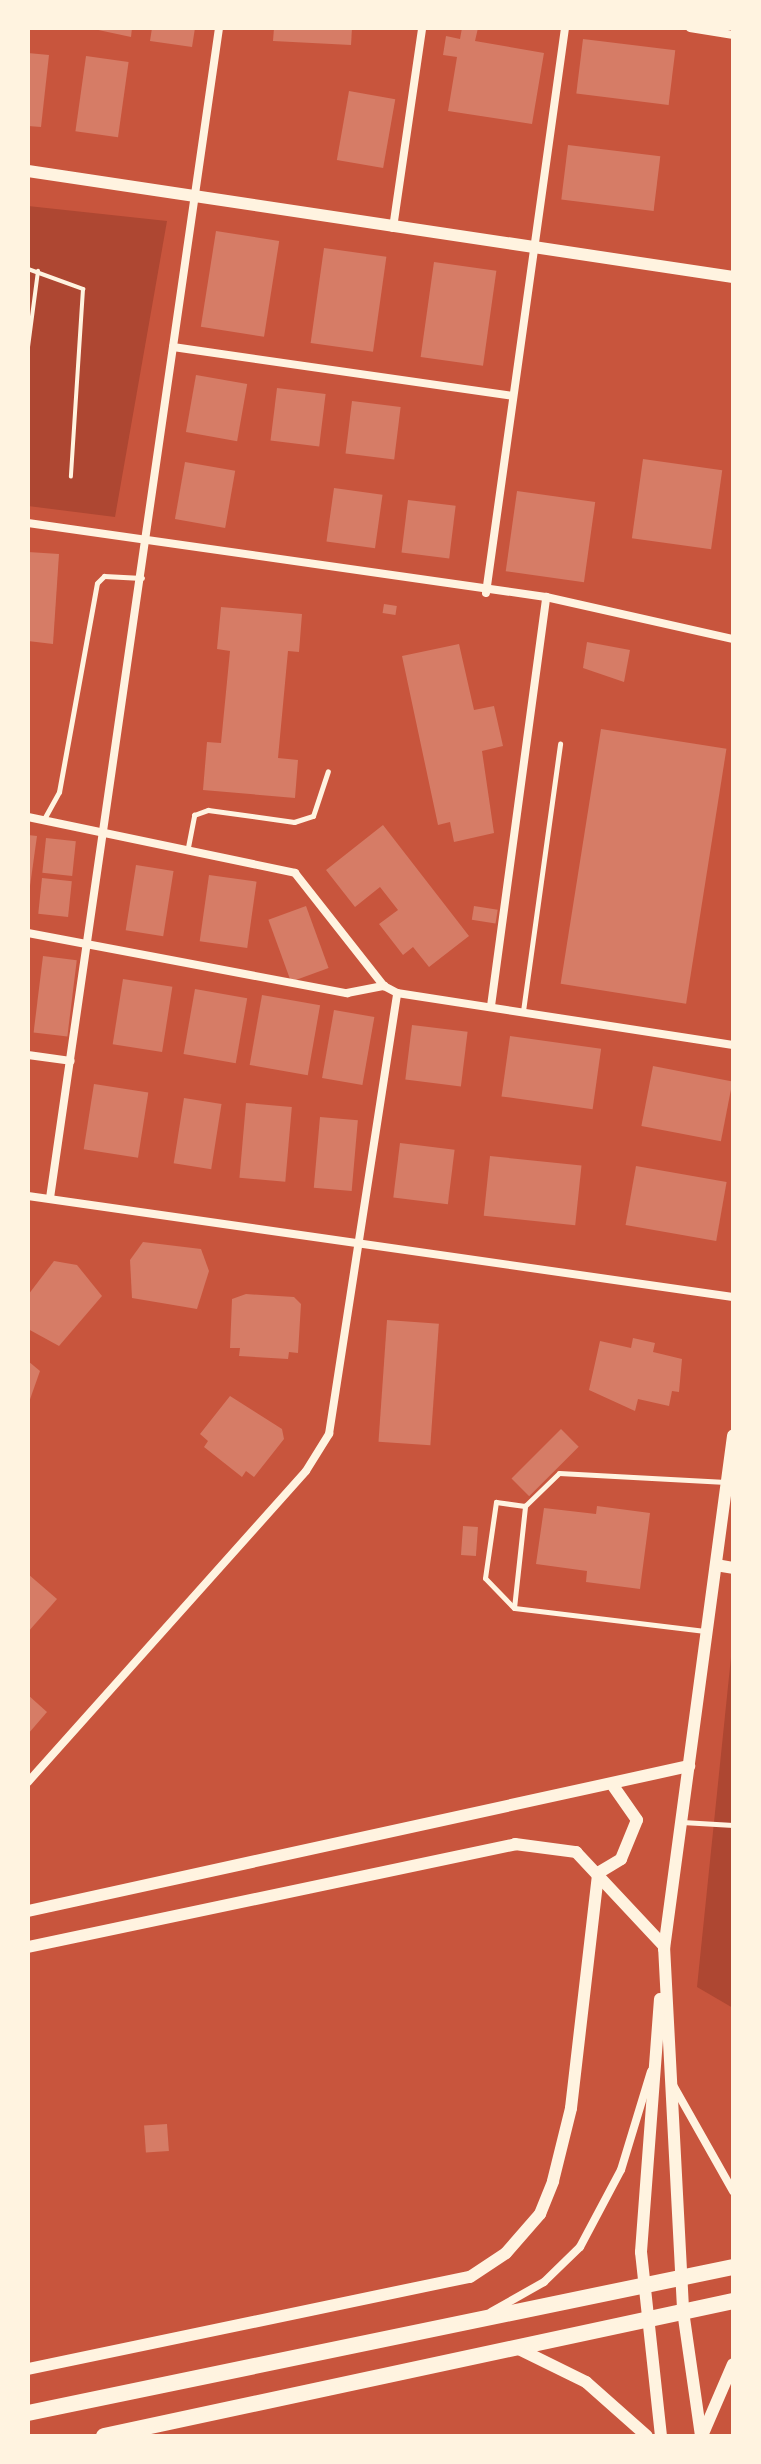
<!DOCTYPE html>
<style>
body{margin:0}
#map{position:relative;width:761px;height:2464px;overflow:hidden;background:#c8553d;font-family:"Sofia Sans Condensed",sans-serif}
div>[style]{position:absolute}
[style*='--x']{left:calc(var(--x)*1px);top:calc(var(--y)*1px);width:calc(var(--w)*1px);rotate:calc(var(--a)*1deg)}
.green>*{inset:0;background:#ae4732}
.building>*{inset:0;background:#d67c66;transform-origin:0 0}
.path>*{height:4px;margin:-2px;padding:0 2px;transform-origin:2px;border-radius:2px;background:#fff3e0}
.service>*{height:5px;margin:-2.5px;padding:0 2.5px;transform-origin:2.5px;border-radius:2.5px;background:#fff3e0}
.minor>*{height:8px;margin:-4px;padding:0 4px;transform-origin:4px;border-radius:4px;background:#fff3e0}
.tertiary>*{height:12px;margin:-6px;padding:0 6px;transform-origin:6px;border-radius:6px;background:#fff3e0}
.trunk>*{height:16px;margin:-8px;padding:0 8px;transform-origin:8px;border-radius:8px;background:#fff3e0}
span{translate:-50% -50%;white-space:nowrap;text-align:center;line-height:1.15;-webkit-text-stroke:8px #fff3e0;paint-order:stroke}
.frame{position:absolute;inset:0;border:30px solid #fff3e0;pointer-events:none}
</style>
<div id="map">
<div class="green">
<div style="clip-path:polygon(28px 206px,167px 221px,115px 517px,28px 506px)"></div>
<div style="clip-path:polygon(733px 1638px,733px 2008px,697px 1987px)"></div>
</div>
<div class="building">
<div style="clip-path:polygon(89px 28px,132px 28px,131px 37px)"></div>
<div style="clip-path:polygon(152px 28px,195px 28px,192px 47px,150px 41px)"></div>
<div style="clip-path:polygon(274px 28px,352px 28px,351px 45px,273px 41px)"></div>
<div style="clip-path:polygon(462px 28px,478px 28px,475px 41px,544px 53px,532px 124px,448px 111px,457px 57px,443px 55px,446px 36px,460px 39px)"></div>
<div style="left:583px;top:39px;width:93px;height:55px;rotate:7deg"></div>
<div style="clip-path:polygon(28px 53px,49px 55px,41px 127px,28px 126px)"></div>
<div style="left:86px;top:56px;width:43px;height:76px;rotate:8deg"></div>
<div style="left:349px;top:91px;width:47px;height:70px;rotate:10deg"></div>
<div style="left:568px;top:145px;width:93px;height:55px;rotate:7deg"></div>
<div style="left:216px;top:231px;width:64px;height:97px;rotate:9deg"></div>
<div style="left:324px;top:248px;width:63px;height:96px;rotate:8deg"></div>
<div style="left:434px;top:262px;width:63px;height:96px;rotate:8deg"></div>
<div style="left:196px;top:375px;width:52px;height:58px;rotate:10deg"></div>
<div style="left:277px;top:388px;width:49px;height:53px;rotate:7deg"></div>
<div style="left:352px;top:401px;width:49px;height:53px;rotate:7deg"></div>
<div style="left:643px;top:459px;width:80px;height:80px;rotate:8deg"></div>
<div style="left:185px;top:462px;width:51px;height:58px;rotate:10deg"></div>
<div style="left:334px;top:488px;width:49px;height:54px;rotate:8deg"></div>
<div style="left:517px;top:491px;width:79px;height:81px;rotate:8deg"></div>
<div style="left:408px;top:500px;width:48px;height:53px;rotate:7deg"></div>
<div style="clip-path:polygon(28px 552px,59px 554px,53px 644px,28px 641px)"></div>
<div style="left:384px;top:604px;width:13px;height:9px;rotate:9deg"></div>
<div style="clip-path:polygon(221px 607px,302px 614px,299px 652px,288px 651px,278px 758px,298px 760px,295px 798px,203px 790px,207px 742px,221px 743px,230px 651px,217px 649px)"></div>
<div style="clip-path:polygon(587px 642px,630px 650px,624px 682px,583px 668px)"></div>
<div style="clip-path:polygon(459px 644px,474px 710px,494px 706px,503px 746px,482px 751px,494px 833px,454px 842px,450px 822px,438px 825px,402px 656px)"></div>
<div style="left:601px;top:729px;width:127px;height:258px;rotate:9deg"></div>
<div style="clip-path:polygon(383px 825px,469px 936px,429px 967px,413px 947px,403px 955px,379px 924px,398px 910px,380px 887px,355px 907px,326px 870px)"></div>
<div style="clip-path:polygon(28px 835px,37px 836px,30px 886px,28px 886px)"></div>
<div style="left:46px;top:838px;width:30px;height:35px;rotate:6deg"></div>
<div style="left:136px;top:865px;width:38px;height:66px;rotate:9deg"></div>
<div style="left:209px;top:875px;width:48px;height:67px;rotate:8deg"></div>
<div style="left:42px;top:878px;width:30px;height:36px;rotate:6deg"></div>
<div style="left:306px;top:906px;width:66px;height:40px;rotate:70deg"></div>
<div style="left:474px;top:906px;width:24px;height:14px;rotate:9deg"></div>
<div style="left:43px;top:956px;width:34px;height:77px;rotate:7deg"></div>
<div style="left:123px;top:979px;width:50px;height:66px;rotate:9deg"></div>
<div style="left:195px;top:989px;width:53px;height:66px;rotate:10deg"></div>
<div style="left:262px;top:995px;width:59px;height:71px;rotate:10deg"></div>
<div style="left:334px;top:1010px;width:41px;height:69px;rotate:10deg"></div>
<div style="left:412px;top:1025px;width:56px;height:55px;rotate:7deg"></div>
<div style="left:510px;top:1036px;width:92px;height:61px;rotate:8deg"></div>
<div style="left:653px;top:1066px;width:81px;height:61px;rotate:11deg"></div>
<div style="left:94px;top:1084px;width:55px;height:66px;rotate:9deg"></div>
<div style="left:184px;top:1098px;width:38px;height:66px;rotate:9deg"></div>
<div style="left:246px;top:1103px;width:46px;height:75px;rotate:5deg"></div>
<div style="left:320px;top:1117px;width:38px;height:71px;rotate:5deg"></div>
<div style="left:400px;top:1143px;width:55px;height:55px;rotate:7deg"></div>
<div style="left:490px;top:1156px;width:92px;height:60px;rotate:6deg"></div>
<div style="left:636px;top:1166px;width:92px;height:60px;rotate:10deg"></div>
<div style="clip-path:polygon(143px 1242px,201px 1249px,209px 1271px,197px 1309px,132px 1298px,130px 1260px)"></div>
<div style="clip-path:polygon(54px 1261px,77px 1265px,102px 1296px,59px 1346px,28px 1329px,28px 1295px)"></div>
<div style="clip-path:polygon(246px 1294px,294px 1297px,301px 1304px,298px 1353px,289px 1352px,288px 1359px,239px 1356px,240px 1348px,230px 1348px,232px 1299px)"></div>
<div style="left:387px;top:1320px;width:52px;height:122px;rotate:4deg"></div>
<div style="clip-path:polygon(633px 1338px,655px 1343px,653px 1352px,682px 1359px,679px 1392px,672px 1391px,669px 1406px,638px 1399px,635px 1411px,589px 1390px,600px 1341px,631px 1348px)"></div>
<div style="clip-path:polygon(28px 1361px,40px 1371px,28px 1405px)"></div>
<div style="clip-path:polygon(230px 1396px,282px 1429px,284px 1439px,254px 1477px,246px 1471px,242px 1477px,204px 1447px,208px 1441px,200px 1434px)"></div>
<div style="left:561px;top:1429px;width:25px;height:70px;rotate:45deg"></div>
<div style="clip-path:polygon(597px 1506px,650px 1513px,640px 1589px,586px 1582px,587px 1571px,536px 1564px,544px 1508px,596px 1514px)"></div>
<div style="left:463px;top:1526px;width:15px;height:29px;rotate:4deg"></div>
<div style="clip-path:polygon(28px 1574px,57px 1599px,28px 1632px)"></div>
<div style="clip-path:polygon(28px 1695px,47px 1712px,28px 1734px)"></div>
<div style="left:167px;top:2124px;width:27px;height:23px;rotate:86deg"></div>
</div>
<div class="path">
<div style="--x:28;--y:269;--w:59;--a:20"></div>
<div style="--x:83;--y:289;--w:188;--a:93.7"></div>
<div style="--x:28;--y:347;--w:77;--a:-82.5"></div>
</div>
<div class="service">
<div style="--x:44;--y:819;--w:31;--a:-61"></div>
<div style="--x:59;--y:792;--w:212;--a:-79.7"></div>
<div style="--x:97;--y:583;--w:10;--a:-45"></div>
<div style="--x:104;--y:576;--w:38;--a:3"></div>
<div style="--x:188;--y:847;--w:33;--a:-79"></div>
<div style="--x:194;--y:815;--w:15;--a:-20"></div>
<div style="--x:208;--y:810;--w:87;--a:7.9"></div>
<div style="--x:294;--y:822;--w:20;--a:-18"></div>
<div style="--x:313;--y:816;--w:47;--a:-71.6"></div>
<div style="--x:523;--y:1011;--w:270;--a:-82.1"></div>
<div style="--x:513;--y:1607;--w:40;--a:-134"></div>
<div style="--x:485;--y:1578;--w:77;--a:-81.8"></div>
<div style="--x:496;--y:1502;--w:29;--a:8"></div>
<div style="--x:705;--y:1631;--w:192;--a:-173.1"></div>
<div style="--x:514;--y:1608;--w:103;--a:-83.8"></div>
<div style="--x:525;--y:1506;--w:47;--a:-44.1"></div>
<div style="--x:559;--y:1473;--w:167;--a:3.1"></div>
<div style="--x:682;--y:1822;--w:51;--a:3.4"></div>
</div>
<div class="minor">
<div style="--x:690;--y:28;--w:44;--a:9.2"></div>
<div style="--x:393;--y:228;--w:202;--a:-81.7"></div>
<div style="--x:173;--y:347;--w:342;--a:8.2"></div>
<div style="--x:28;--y:523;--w:523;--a:8.13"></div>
<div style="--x:546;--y:597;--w:192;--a:12.7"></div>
<div style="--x:486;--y:593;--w:570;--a:-82.04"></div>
<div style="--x:28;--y:817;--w:273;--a:11.8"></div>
<div style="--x:295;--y:873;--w:144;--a:51.8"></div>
<div style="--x:384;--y:986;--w:15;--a:28"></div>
<div style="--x:397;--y:993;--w:340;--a:8.8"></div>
<div style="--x:28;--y:933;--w:325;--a:10.7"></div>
<div style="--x:347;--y:993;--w:38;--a:-11"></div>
<div style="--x:491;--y:1006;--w:413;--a:-82.3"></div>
<div style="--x:28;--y:1055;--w:43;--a:7.9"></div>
<div style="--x:28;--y:1196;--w:712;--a:8.15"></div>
<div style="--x:50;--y:1198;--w:1182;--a:-81.78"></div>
<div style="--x:28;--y:1782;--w:417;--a:-48.2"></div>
<div style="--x:306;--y:1471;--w:44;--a:-58.1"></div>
<div style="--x:329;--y:1434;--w:446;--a:-81.2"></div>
<div style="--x:673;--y:2085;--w:122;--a:60.5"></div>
<div style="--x:491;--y:2312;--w:61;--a:-29.5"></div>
<div style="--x:544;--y:2282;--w:50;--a:-44.2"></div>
<div style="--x:580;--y:2247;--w:87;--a:-62"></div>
<div style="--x:621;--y:2170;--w:103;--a:-73.1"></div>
</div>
<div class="tertiary">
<div style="--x:28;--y:171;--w:713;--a:8.55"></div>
<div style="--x:716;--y:1565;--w:17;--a:10"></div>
<div style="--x:598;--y:1873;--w:27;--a:-31"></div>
<div style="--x:621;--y:1859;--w:42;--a:-67.7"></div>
<div style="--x:637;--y:1820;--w:40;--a:-124.9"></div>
<div style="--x:28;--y:1911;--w:677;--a:-12.37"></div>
<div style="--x:28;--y:1947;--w:498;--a:-11.9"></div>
<div style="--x:515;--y:1844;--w:62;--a:7.5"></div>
<div style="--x:576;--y:1852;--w:129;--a:46.9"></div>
<div style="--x:664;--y:1946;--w:365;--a:87"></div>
<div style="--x:683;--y:2311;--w:126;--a:81.8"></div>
<div style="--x:664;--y:1949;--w:518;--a:-82.34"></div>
<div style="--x:660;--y:1999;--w:254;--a:94.3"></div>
<div style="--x:641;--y:2252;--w:185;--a:83.8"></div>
<div style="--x:519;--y:2349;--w:75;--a:26.2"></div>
<div style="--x:586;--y:2382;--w:81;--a:41.5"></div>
<div style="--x:28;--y:2369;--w:451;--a:-11.8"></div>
<div style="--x:470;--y:2277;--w:43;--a:-33.7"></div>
<div style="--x:506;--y:2253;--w:52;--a:-48.9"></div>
<div style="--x:540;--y:2214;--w:35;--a:-68"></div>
<div style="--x:553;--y:2181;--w:75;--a:-76.1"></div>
<div style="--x:571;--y:2108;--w:237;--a:-83.4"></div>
<div style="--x:702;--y:2436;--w:78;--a:-66.7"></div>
</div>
<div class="trunk">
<div style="--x:28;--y:2413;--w:720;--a:-11.7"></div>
<div style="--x:104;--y:2436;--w:643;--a:-12.11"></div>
</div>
<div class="frame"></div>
</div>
